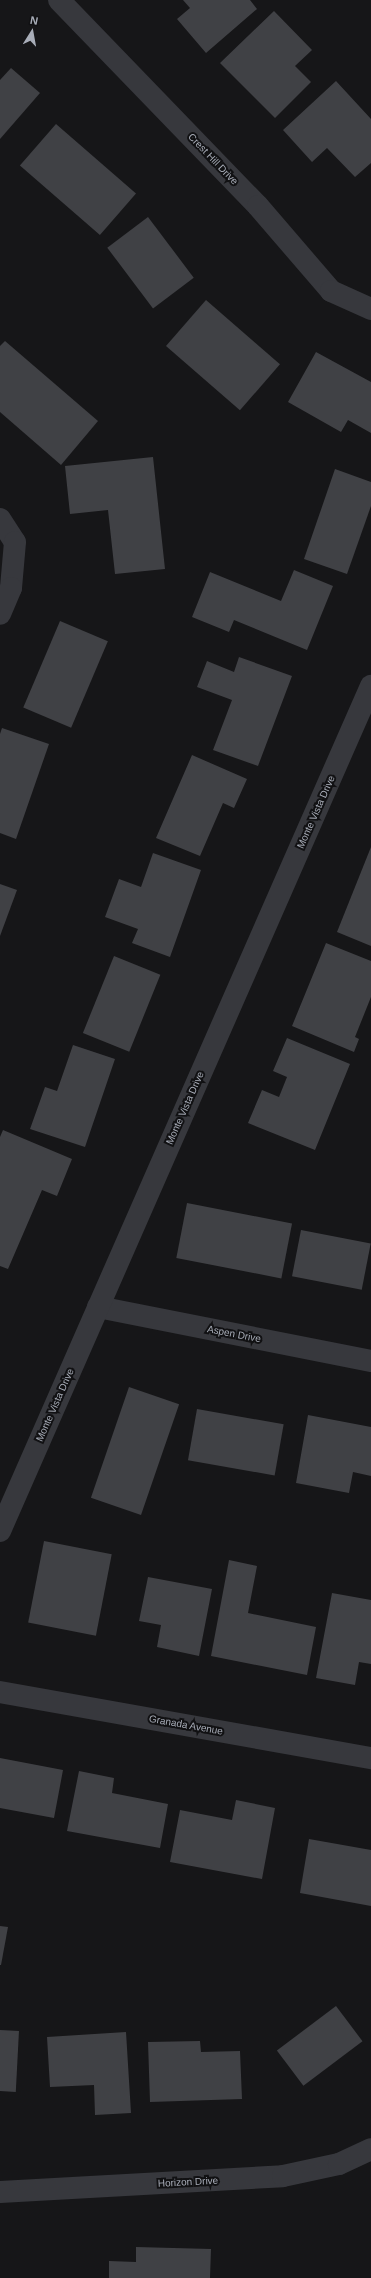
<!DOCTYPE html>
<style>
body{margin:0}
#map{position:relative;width:371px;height:2278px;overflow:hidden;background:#161618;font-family:Arial,sans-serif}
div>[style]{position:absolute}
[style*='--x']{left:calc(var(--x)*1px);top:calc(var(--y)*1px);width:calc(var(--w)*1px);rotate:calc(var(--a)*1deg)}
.building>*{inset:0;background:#404145;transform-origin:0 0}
.minor>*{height:22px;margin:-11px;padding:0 11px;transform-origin:11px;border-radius:11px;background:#37383d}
span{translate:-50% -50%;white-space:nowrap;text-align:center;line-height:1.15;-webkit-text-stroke:4px #111113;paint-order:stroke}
.street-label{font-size:10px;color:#a8adb8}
.north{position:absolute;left:12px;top:12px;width:40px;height:40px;-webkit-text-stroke:3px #111113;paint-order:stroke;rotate:11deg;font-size:11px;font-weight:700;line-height:16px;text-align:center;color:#a8adb8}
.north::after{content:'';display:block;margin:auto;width:14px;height:18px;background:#a8adb8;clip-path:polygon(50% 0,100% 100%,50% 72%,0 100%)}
</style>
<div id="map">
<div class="building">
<div style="clip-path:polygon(183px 0,250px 0,257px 9px,206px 53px,177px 19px,190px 8px)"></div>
<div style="clip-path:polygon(274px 11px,312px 50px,295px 66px,311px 82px,275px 118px,220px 63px)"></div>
<div style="clip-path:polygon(11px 68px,40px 93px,0 139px,0 80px)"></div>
<div style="clip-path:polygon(336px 81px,371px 119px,371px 163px,355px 177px,327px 148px,312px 162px,283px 130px)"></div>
<div style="left:56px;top:124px;width:106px;height:55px;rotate:41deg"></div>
<div style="left:148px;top:217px;width:76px;height:51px;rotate:53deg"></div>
<div style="left:206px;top:300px;width:98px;height:61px;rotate:41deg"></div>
<div style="clip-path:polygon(5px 341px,98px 421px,61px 465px,0 412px,0 346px)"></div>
<div style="clip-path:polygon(316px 352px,371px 382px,371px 433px,348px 420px,341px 432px,288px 402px)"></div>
<div style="clip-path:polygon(153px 457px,165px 569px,115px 574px,108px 510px,70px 514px,65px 466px)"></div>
<div style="clip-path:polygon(335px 469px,371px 482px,371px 506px,347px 574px,304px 559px)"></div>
<div style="clip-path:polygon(294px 570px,333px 586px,307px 650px,234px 620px,229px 632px,192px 617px,210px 572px,281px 601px)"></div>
<div style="left:60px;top:621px;width:52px;height:94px;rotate:23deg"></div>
<div style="clip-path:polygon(239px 657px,292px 676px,258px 766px,213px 750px,232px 700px,197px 687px,207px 661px,234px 672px)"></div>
<div style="clip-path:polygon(2px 728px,49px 744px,16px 839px,0 833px,0 734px)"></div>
<div style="clip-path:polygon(192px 755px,247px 779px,234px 808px,223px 803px,200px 856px,156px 838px)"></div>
<div style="clip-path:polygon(371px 847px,371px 946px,337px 932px)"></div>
<div style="clip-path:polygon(153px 853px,201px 870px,170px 957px,132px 943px,138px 929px,105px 917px,119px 879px,141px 887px)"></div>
<div style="clip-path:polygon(0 884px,17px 890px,0 936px)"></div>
<div style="clip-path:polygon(326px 943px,371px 961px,371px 997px,355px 1037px,359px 1039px,354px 1052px,292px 1026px)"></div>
<div style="left:114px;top:956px;width:50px;height:83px;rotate:22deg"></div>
<div style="clip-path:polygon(287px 1038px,350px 1064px,315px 1150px,248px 1123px,262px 1090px,279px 1097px,287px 1077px,273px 1071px)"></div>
<div style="clip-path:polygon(73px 1045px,115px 1059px,85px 1147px,30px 1129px,45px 1087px,57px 1091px)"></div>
<div style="clip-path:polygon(3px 1130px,72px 1159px,57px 1196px,42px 1190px,8px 1269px,0 1266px,0 1137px)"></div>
<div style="left:187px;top:1203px;width:107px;height:56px;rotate:11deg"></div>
<div style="left:301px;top:1230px;width:71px;height:47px;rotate:11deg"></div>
<div style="left:129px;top:1387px;width:53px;height:117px;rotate:19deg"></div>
<div style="left:197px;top:1409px;width:88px;height:52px;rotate:10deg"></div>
<div style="clip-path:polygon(308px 1415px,371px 1427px,371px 1476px,353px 1472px,349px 1493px,296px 1483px)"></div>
<div style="left:44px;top:1541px;width:69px;height:83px;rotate:11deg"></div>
<div style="clip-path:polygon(229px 1560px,257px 1566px,248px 1613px,316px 1627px,307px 1675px,211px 1656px)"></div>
<div style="clip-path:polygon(148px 1577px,212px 1589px,199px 1656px,157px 1647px,161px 1625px,139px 1621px)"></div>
<div style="clip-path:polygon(332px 1593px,371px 1600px,371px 1664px,359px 1662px,355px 1685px,316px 1678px)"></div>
<div style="clip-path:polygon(0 1758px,63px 1770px,54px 1818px,0 1808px)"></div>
<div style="clip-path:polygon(79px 1771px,114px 1778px,112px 1793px,168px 1804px,160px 1848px,67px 1831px)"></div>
<div style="clip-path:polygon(236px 1800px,275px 1808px,262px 1879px,170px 1862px,180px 1810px,232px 1820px)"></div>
<div style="clip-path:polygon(309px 1839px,371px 1850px,371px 1906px,300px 1893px)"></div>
<div style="clip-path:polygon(0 1926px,8px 1927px,1px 1965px,0 1965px)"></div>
<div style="left:336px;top:2006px;width:44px;height:74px;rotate:53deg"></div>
<div style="left:0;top:2030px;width:19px;height:61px;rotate:3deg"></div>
<div style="clip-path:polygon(126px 2032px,131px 2113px,95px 2115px,94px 2085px,50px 2087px,47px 2037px)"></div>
<div style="clip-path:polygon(200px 2041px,201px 2052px,240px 2051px,242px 2099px,150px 2102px,148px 2042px)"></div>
<div style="clip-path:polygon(136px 2247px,211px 2249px,210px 2278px,109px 2278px,109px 2261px,136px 2262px)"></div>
</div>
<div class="minor">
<div style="--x:59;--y:0;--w:286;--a:46"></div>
<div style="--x:258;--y:206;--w:112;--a:49.3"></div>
<div style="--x:331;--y:291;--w:44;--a:24.2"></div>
<div style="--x:0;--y:519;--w:27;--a:57"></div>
<div style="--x:15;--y:542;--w:46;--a:95"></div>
<div style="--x:11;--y:588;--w:28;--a:113"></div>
<div style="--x:98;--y:1307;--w:278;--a:11.2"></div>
<div style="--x:0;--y:1531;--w:923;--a:-66.3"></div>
<div style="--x:0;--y:1692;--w:377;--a:10.1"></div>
<div style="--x:0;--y:2192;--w:283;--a:-3.2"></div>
<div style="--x:283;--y:2176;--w:57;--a:-12.1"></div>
<div style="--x:339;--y:2164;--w:35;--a:-25"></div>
</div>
<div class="street-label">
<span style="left:213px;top:159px;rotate:46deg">Crest Hill Drive</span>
<span style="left:316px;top:812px;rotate:-66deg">Monte Vista Drive</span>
<span style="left:185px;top:1108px;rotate:-66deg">Monte Vista Drive</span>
<span style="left:234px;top:1334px;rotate:11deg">Aspen Drive</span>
<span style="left:55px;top:1405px;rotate:-66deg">Monte Vista Drive</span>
<span style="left:186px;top:1725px;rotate:10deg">Granada Avenue</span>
<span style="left:188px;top:2182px;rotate:-3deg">Horizon Drive</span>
</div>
<div class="north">N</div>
</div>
